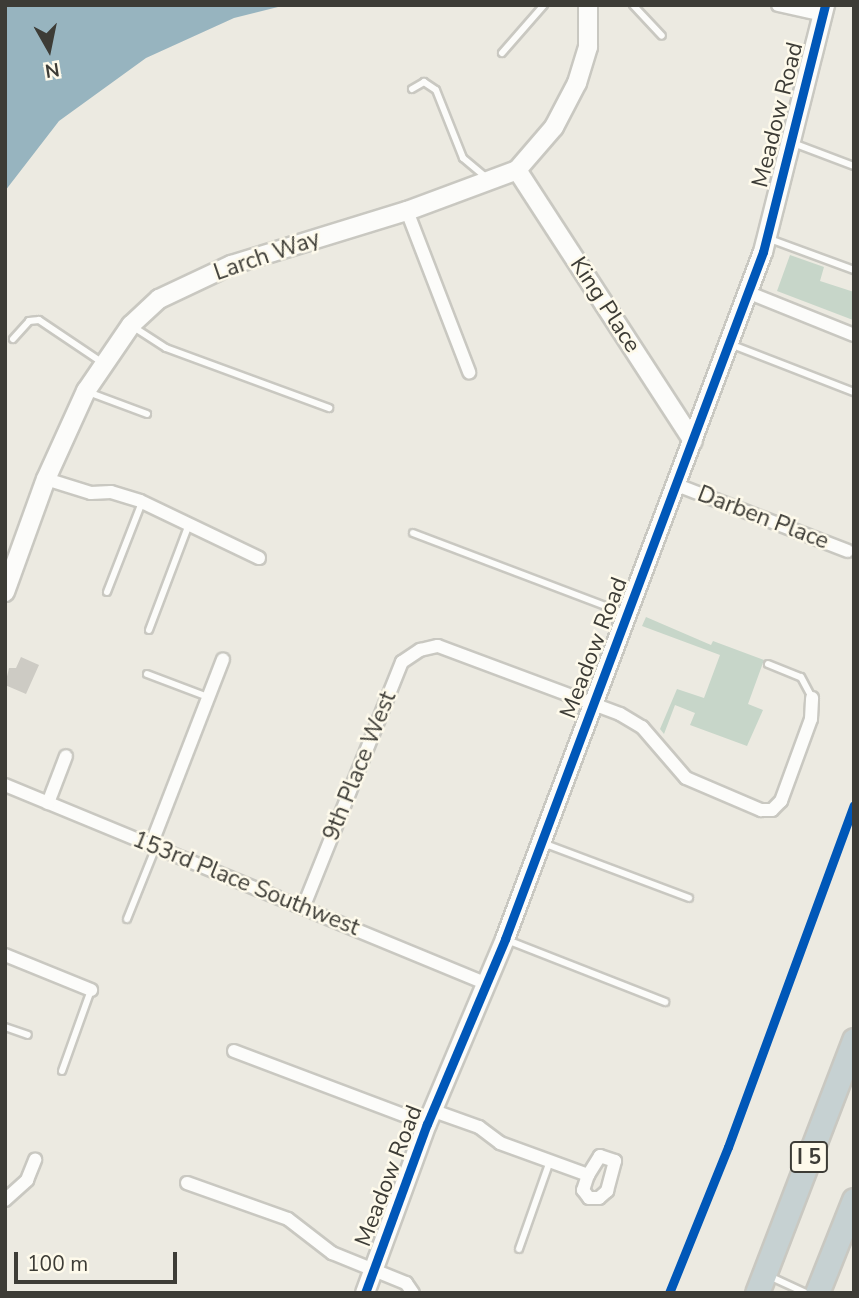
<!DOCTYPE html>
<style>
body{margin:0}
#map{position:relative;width:859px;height:1298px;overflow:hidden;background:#eceae1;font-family:"Nunito Sans",sans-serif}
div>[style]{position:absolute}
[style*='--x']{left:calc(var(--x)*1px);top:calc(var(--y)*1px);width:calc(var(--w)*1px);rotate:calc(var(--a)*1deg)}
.green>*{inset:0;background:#c7d6c9}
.water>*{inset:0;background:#97b4bf}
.building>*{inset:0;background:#cdcbc4}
.roads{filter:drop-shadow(2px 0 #c9c8c1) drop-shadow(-2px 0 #c9c8c1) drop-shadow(0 2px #c9c8c1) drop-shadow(0 -2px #c9c8c1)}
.lane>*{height:6px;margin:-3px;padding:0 3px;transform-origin:3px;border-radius:3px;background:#fcfcfa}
.street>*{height:12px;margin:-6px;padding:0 6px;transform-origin:6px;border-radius:6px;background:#fcfcfa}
.secondary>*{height:18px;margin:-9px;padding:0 9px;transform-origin:9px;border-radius:9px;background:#fcfcfa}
.highway>*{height:23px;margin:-11.5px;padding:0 11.5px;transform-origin:11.5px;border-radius:11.5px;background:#c6d1d2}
.cycleway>*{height:9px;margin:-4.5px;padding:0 4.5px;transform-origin:4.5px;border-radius:4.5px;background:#0057b8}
span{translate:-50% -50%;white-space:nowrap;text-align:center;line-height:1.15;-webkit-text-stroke:5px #fefaeb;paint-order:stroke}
.shield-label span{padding:2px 5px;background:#fefaeb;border:2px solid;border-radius:5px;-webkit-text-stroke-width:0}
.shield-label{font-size:21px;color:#3d3c36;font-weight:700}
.street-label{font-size:23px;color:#3d3c36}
.frame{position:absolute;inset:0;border:7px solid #3d3c36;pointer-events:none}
.north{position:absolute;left:14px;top:14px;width:70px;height:70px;-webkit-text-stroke:5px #fefaeb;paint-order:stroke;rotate:171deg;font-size:19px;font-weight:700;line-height:28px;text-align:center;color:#3d3c36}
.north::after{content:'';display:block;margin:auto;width:24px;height:32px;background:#3d3c36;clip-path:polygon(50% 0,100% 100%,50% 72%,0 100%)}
.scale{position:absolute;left:14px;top:1252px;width:163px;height:32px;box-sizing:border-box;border:4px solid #3d3c36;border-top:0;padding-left:9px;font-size:21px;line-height:24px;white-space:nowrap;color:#3d3c36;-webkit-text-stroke:5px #fefaeb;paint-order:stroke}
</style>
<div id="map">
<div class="green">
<div style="clip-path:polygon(790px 255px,824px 267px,820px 281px,854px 292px,853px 320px,777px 291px)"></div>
<div style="clip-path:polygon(646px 617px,711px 645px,713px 641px,764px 660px,748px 704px,763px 710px,747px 746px,690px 725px,695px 713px,675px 705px,664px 734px,660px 729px,677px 689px,704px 698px,720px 655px,642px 626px)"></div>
</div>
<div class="water">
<div style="clip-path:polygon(5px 5px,286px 5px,234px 18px,146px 58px,59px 121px,5px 191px)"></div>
</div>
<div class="building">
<div style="clip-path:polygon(21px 657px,39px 665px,26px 694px,5px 685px,9px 668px,16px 668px)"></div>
</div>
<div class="roads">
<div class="lane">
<div style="--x:633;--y:5;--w:42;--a:46.9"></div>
<div style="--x:502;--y:53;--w:64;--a:-48.8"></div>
<div style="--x:412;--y:89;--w:14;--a:-30"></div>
<div style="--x:424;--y:82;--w:14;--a:34"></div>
<div style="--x:436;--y:90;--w:73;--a:68.3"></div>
<div style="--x:463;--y:158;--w:30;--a:40"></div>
<div style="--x:793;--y:143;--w:65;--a:20.7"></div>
<div style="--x:767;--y:238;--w:93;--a:20.2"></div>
<div style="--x:132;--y:326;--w:40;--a:32.9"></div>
<div style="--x:166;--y:348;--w:174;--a:20.2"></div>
<div style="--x:13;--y:339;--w:24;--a:-48"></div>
<div style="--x:29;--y:321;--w:10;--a:-6"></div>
<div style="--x:39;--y:320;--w:77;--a:33.9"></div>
<div style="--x:730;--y:344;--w:133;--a:21.2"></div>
<div style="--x:88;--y:392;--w:63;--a:20.4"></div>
<div style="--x:413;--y:533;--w:226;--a:20.8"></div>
<div style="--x:107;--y:592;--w:97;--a:-68.7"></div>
<div style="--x:149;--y:630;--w:110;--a:-69.3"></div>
<div style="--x:768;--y:664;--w:35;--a:22"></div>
<div style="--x:801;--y:677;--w:24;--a:62"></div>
<div style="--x:147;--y:674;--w:65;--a:20.7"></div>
<div style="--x:543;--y:843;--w:156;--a:20.6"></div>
<div style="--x:127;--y:919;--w:78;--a:-68.1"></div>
<div style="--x:507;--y:940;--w:170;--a:21.4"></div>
<div style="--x:5;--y:1027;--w:24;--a:19"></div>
<div style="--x:62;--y:1071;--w:86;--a:-70.3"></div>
<div style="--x:519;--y:1249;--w:93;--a:-70.6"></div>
<div style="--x:769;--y:1276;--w:41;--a:24.7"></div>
</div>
<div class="street">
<div style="--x:778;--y:5;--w:46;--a:12.5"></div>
<div style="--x:407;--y:211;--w:173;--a:68.9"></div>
<div style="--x:747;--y:292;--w:115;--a:21.9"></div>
<div style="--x:46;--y:479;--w:47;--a:17.3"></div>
<div style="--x:91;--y:493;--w:20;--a:-3"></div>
<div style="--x:111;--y:492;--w:30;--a:17"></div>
<div style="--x:140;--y:501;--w:132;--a:25.6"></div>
<div style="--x:677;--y:485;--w:183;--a:21.1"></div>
<div style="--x:5;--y:785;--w:521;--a:22.43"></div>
<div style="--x:48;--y:803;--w:50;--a:-69"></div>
<div style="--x:151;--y:845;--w:199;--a:-68.8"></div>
<div style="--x:303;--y:908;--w:265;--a:-68.1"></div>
<div style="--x:402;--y:662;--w:22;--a:-34"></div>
<div style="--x:420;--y:650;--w:18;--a:-13"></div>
<div style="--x:438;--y:646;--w:194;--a:20.5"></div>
<div style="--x:620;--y:714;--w:26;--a:31"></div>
<div style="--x:642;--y:727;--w:67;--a:49.2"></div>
<div style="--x:686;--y:778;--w:82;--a:23.1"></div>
<div style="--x:761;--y:810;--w:11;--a:0"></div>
<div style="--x:772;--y:810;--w:13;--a:-45"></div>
<div style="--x:781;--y:801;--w:87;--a:-69.9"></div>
<div style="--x:811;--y:719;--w:21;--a:-87"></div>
<div style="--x:5;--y:955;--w:93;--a:22.1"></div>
<div style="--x:234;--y:1051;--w:206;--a:20.7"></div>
<div style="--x:434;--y:1111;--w:48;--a:19.6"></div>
<div style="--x:479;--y:1127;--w:26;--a:37"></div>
<div style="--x:500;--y:1143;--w:94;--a:20"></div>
<div style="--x:588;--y:1175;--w:16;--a:108"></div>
<div style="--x:583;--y:1190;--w:10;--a:53"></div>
<div style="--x:589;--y:1198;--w:10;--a:0"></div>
<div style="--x:599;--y:1198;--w:11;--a:-41"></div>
<div style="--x:607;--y:1191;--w:31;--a:-75"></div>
<div style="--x:615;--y:1161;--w:16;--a:-162"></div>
<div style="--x:600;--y:1156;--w:22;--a:122"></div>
<div style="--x:187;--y:1183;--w:107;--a:19.6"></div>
<div style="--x:288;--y:1219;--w:56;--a:37.7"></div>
<div style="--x:332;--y:1253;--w:80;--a:22.1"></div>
<div style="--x:406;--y:1283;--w:12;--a:55"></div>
<div style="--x:5;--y:1200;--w:30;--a:-42"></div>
<div style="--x:27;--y:1180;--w:22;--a:-68"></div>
</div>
<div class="secondary">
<div style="--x:517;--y:170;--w:323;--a:57"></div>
<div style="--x:5;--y:592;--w:120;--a:-70.1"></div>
<div style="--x:46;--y:479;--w:97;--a:-65.6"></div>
<div style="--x:86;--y:391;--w:80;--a:-55.7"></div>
<div style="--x:131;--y:325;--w:38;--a:-43"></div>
<div style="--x:159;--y:299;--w:80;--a:-25.3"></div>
<div style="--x:231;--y:265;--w:184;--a:-17.1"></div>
<div style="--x:407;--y:211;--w:117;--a:-20.4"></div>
<div style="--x:517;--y:170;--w:57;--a:-49.3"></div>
<div style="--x:554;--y:127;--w:50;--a:-62.4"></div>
<div style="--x:577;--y:83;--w:38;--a:-73"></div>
<div style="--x:588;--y:47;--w:42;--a:-90"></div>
<div style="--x:365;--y:1293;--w:180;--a:-69.9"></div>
<div style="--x:427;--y:1124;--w:201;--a:-67.1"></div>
<div style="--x:505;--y:939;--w:734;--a:-69.42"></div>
<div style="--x:763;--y:252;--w:255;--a:-75.9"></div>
</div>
<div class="highway">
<div style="--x:757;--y:1293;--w:271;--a:-69"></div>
<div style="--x:817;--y:1293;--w:100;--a:-68.3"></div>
</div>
</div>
<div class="cycleway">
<div style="--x:365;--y:1293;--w:180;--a:-69.9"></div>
<div style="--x:427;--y:1124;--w:201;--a:-67.1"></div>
<div style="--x:505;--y:939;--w:734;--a:-69.42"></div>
<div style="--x:763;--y:252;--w:255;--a:-75.9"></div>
<div style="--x:669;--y:1293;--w:157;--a:-68"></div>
<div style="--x:728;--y:1147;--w:364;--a:-69.8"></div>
</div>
<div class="shield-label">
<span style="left:809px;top:1157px">I 5</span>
</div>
<div class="street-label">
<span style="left:778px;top:115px;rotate:-76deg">Meadow Road</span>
<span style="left:267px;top:256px;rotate:-19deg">Larch Way</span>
<span style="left:605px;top:305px;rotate:57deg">King Place</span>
<span style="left:763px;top:518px;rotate:21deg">Darben Place</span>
<span style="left:594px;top:648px;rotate:-69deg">Meadow Road</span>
<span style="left:360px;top:766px;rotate:-68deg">9th Place West</span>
<span style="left:246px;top:884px;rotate:22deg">153rd Place Southwest</span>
<span style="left:389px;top:1176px;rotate:-69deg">Meadow Road</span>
</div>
<div class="frame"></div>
<div class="north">N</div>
<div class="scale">100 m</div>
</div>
